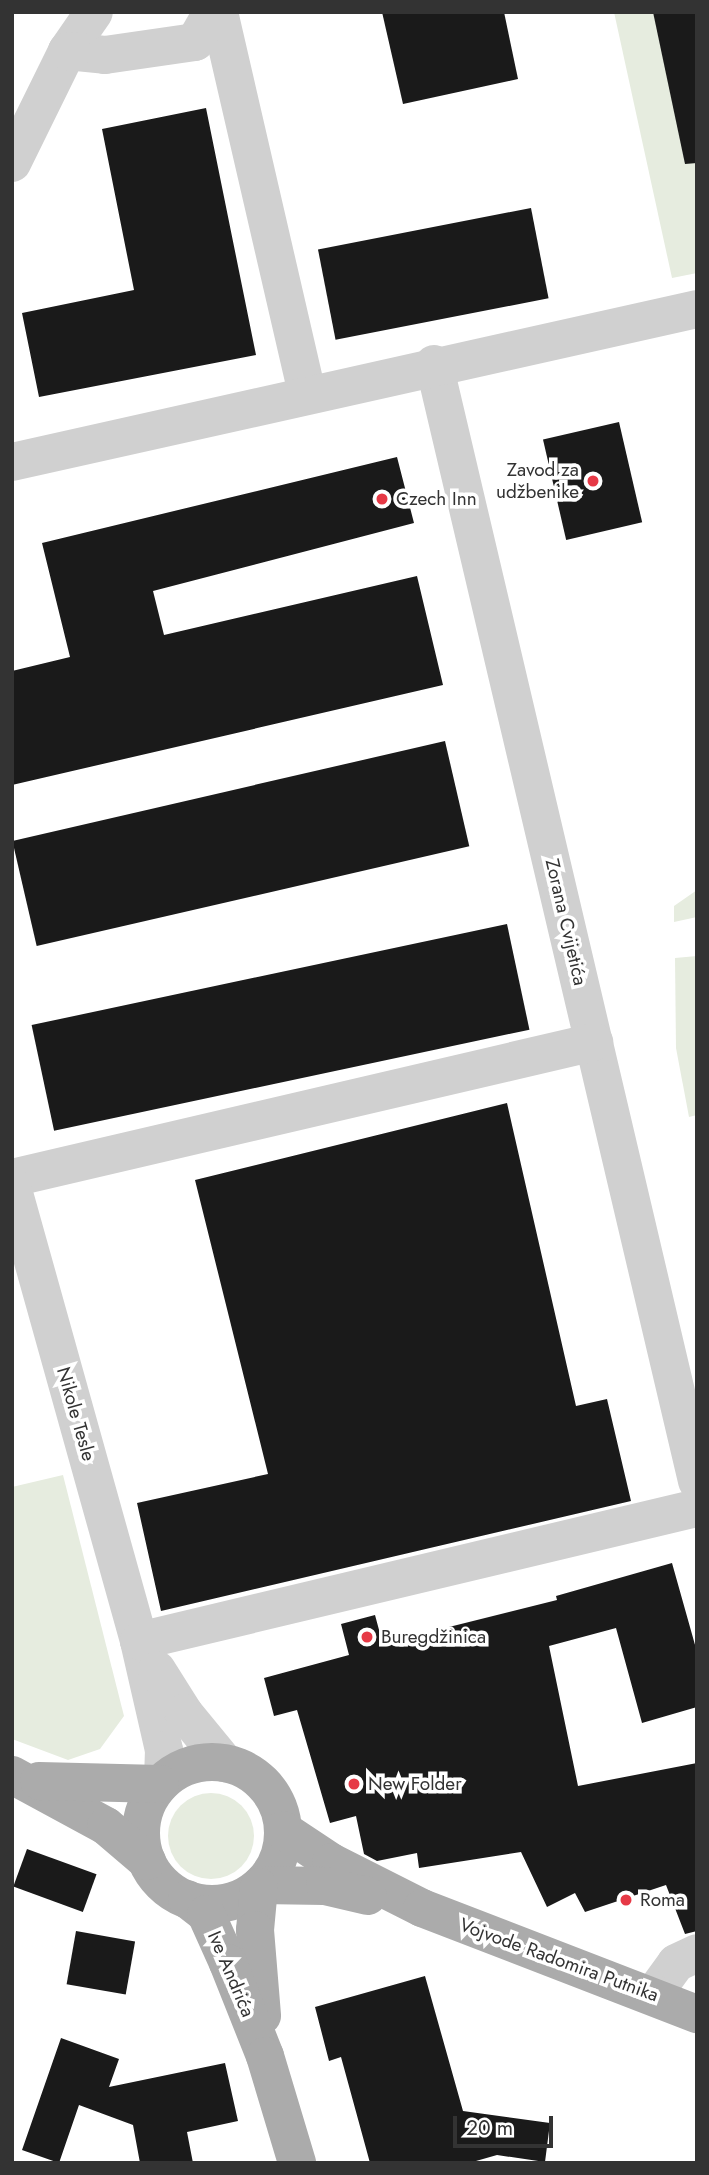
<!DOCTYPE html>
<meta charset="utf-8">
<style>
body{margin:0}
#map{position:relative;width:709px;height:2175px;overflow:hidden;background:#fff;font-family:Jost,sans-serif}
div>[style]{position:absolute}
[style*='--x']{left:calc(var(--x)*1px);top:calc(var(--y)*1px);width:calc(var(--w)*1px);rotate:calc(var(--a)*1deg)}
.green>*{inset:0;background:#e6ecdf}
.round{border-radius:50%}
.building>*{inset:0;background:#1a1a1a;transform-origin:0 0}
.minor>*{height:38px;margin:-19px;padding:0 19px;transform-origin:19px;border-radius:19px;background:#d0d0d0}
.major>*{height:38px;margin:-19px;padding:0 19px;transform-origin:19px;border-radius:19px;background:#ababab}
.major>.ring{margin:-19px;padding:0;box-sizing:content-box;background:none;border:38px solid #ababab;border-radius:50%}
.dots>*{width:19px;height:19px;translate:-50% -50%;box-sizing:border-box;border:4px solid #fff;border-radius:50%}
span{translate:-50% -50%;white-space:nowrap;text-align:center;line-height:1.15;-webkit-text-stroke:7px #fff;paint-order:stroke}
.poi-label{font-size:19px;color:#333}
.right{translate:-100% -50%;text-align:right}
.left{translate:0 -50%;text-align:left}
.street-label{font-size:19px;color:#333}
.frame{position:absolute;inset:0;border:14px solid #333;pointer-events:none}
.scale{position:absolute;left:453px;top:2116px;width:100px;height:32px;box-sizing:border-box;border:4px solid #333;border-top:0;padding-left:9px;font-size:21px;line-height:24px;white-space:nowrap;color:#333;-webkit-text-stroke:5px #fff;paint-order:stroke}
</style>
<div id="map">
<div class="green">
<div style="clip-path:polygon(614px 12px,697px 12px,697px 273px,672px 278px)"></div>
<div style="clip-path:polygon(697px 890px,697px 917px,674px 922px,674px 906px)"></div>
<div style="clip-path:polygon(697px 956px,697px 1115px,689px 1117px,676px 1048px,675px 958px)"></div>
<div style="clip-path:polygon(63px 1475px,124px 1716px,100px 1749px,68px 1760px,12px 1739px,12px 1487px)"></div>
<div class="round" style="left:168px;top:1793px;width:86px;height:86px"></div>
</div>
<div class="building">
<div style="clip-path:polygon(382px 12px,504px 12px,518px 79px,403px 104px)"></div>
<div style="clip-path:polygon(653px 12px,697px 12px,697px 163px,685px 164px)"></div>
<div style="clip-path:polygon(206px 108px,256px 355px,39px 397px,22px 313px,134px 290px,102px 129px)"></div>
<div style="left:531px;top:208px;width:92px;height:217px;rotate:79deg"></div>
<div style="left:619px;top:422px;width:103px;height:78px;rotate:77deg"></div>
<div style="clip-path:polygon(397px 457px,414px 523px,153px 591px,164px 635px,417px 576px,443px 685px,12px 785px,12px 671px,70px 657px,42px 543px)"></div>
<div style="left:445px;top:741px;width:108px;height:444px;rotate:77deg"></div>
<div style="left:507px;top:924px;width:108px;height:486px;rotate:78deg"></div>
<div style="clip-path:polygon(507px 1103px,576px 1406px,607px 1399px,631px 1501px,161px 1611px,137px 1503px,268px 1474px,195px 1180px)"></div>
<div style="clip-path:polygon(672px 1563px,697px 1652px,697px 1707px,642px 1723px,616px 1628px,549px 1646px,578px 1786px,697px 1763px,697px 1931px,685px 1934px,666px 1885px,585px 1912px,575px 1893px,547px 1907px,521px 1852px,419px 1868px,417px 1853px,377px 1861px,364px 1854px,356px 1816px,330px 1823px,297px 1710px,274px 1716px,264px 1678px,349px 1655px,341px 1624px,375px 1615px,382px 1641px,409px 1637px,557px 1600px,556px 1596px)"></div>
<div style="left:27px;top:1849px;width:74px;height:40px;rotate:20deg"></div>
<div style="left:76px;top:1931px;width:60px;height:54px;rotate:10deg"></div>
<div style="clip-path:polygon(425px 1976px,463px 2111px,550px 2123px,545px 2162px,497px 2155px,469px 2163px,370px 2163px,341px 2057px,329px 2061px,315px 2007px)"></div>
<div style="clip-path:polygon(61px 2038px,119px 2059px,109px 2087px,225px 2063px,238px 2121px,187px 2132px,193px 2163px,140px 2163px,133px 2125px,79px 2105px,59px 2163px,22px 2150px)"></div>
</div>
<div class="minor">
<div style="--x:219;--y:12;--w:390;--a:77"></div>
<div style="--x:67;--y:51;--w:47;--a:-55.3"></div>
<div style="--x:12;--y:163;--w:125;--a:-63.8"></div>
<div style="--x:67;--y:51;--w:38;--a:6"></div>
<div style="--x:105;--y:55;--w:91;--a:-8.2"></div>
<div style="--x:195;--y:42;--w:34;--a:-60"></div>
<div style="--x:434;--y:364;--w:1148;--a:76.75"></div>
<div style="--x:12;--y:462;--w:702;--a:-12.59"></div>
<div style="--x:12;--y:1178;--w:598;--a:-13.15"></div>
<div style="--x:12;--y:1186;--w:472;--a:74.4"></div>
<div style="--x:139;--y:1641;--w:112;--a:77.1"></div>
<div style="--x:164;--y:1750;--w:31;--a:92"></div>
<div style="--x:139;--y:1641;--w:574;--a:-13.41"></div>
<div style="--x:157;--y:1670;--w:51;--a:57.9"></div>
<div style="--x:184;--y:1713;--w:65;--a:50.6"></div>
<div style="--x:653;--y:1995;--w:39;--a:-54"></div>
<div style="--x:676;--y:1963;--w:23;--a:-25"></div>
</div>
<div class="major">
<div class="ring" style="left:141px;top:1762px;width:104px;height:104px"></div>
<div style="--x:12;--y:1775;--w:107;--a:28.5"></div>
<div style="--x:106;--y:1826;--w:54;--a:40.5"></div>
<div style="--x:39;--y:1781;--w:121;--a:1.4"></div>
<div style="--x:283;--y:1830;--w:58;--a:33.7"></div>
<div style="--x:331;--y:1862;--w:102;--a:26.8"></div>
<div style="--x:422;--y:1908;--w:295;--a:21.1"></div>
<div style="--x:261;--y:1885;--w:64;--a:0.9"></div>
<div style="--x:325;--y:1886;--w:44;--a:13.1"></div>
<div style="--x:259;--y:1887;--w:43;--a:95.3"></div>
<div style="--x:255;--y:1930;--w:86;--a:85.3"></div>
<div style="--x:187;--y:1899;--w:24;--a:38"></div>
<div style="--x:206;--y:1914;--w:54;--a:65.8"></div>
<div style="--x:228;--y:1963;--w:100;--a:68.3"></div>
<div style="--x:265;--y:2056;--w:112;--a:73.3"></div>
</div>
<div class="dots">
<div style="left:593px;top:481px;background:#e63946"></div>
<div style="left:382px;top:499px;background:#e63946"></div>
<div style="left:367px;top:1637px;background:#e63946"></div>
<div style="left:354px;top:1784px;background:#e63946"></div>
<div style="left:626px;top:1900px;background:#e63946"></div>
</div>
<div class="poi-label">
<span class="right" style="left:579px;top:481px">Zavod za<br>udžbenike</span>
<span class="left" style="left:396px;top:499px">Czech Inn</span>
<span class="left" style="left:381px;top:1637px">Buregdžinica</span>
<span class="left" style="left:368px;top:1784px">New Folder</span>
<span class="left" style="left:640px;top:1900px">Roma</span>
</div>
<div class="street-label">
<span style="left:566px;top:922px;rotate:77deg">Zorana Cvijetića</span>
<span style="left:76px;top:1414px;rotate:74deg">Nikole Tesle</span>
<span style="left:559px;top:1960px;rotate:20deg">Vojvode Radomira Putnika</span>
<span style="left:231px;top:1974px;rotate:67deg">Ive Andrića</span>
</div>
<div class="frame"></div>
<div class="scale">20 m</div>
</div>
